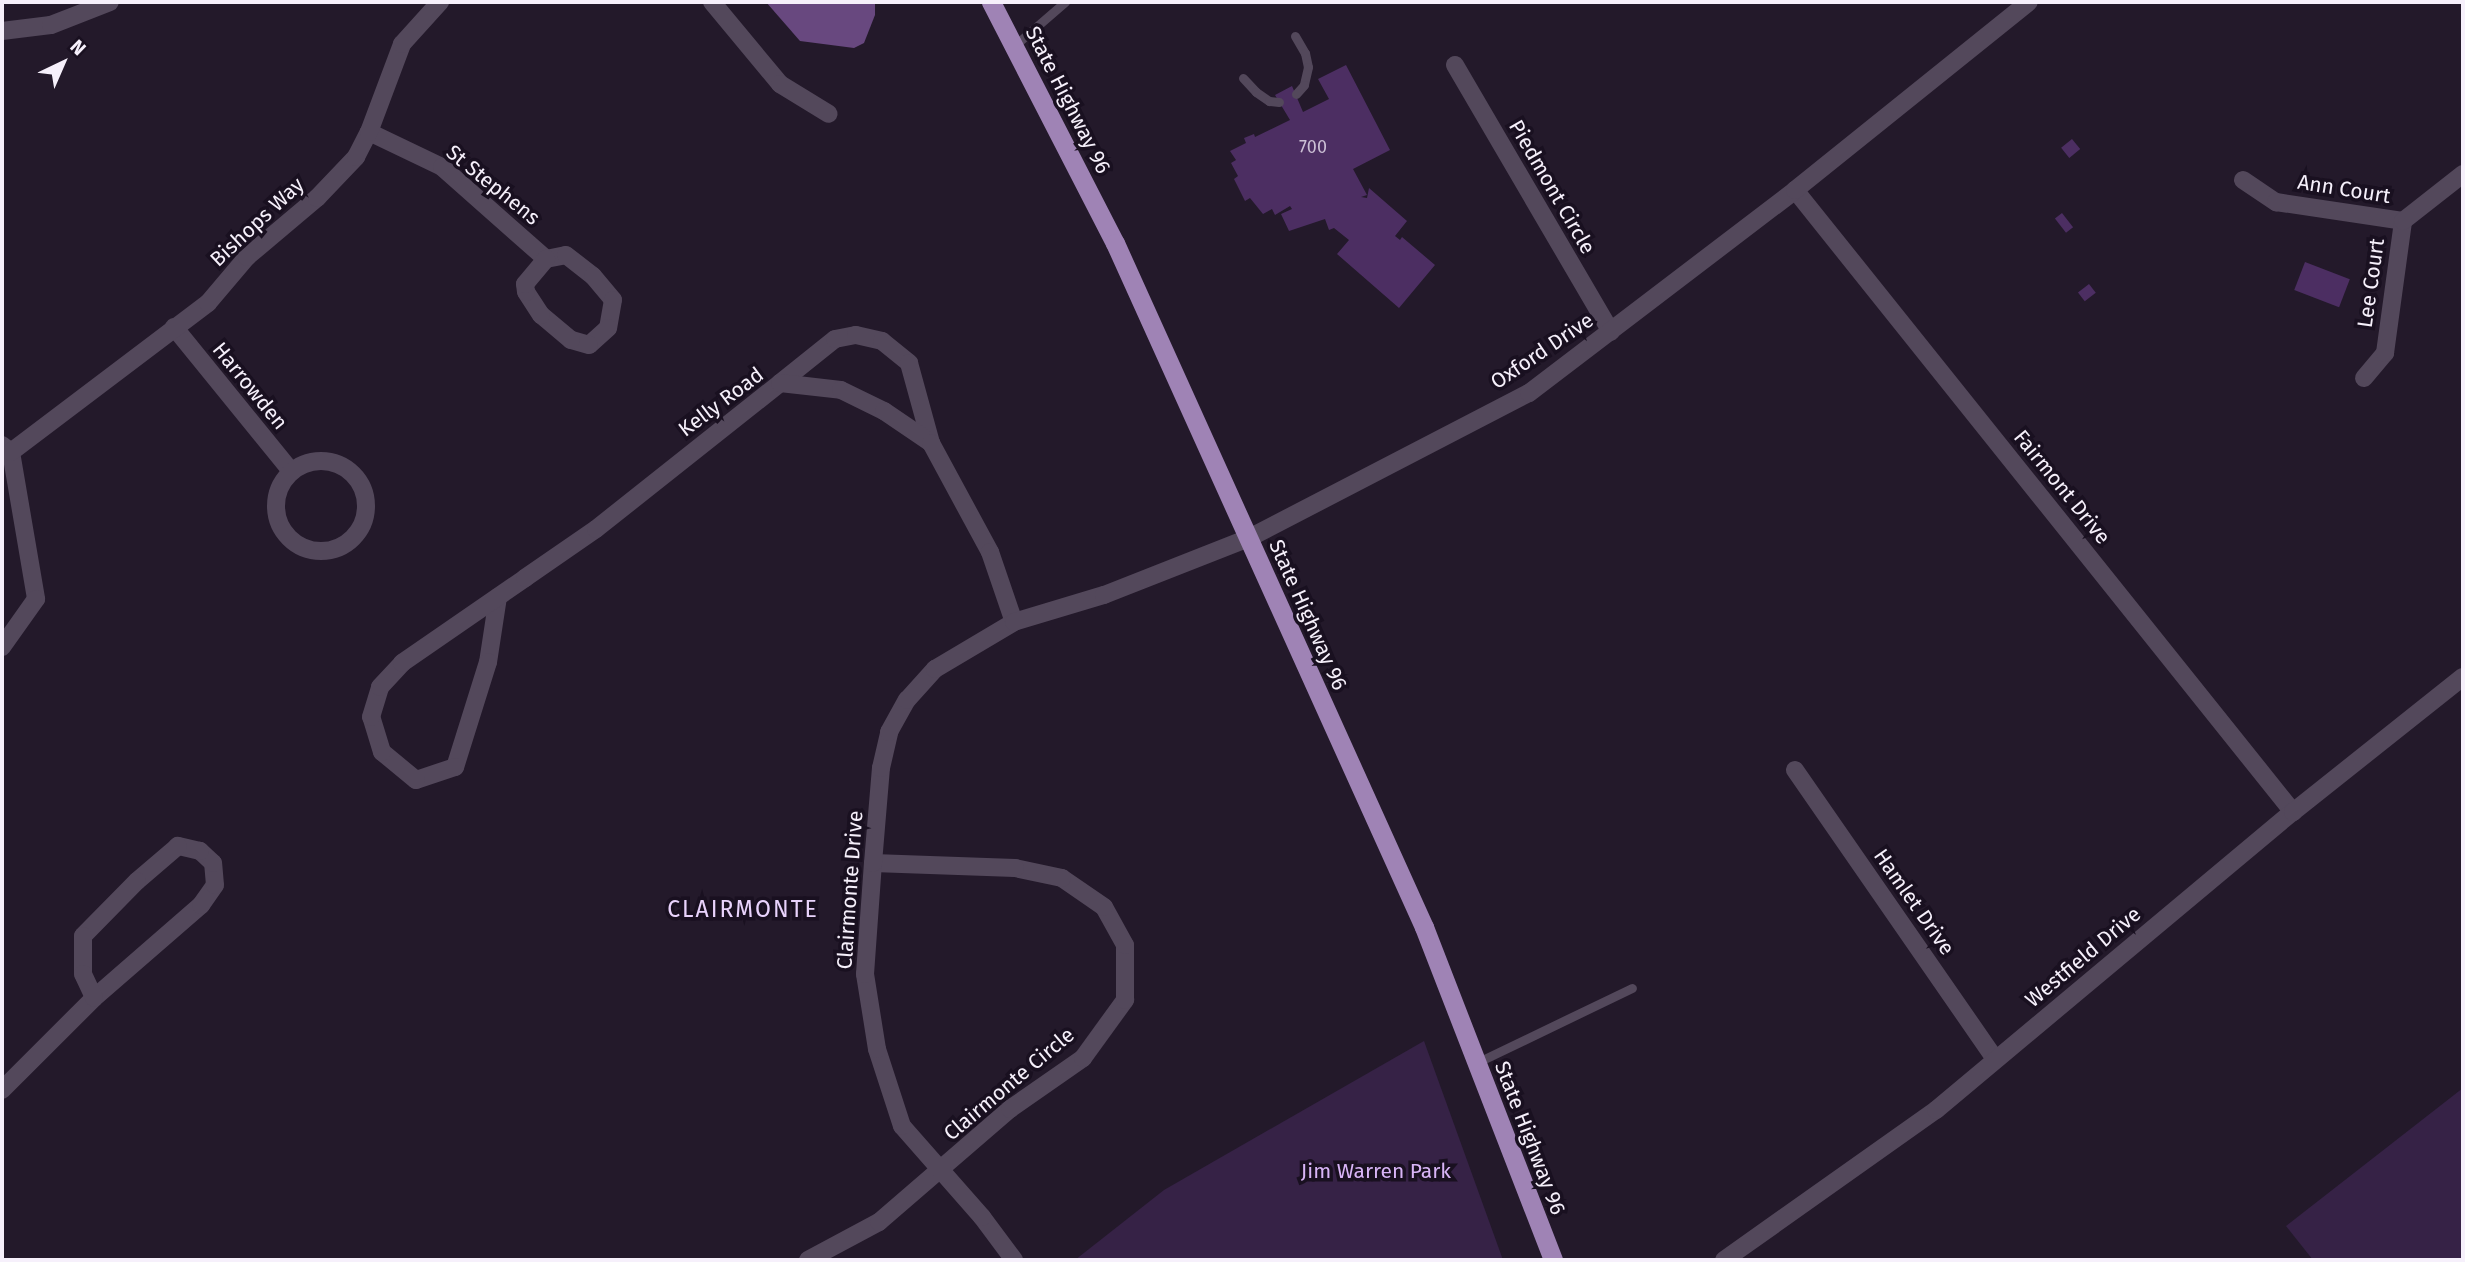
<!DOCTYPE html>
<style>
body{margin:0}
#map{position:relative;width:2465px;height:1262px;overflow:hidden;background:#23192a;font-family:"Fira Sans",sans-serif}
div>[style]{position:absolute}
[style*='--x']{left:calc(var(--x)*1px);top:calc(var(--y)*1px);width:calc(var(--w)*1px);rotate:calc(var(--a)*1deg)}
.green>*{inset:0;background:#362246}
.water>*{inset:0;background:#68487f}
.building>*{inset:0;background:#4c2e62;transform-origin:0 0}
.service>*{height:9px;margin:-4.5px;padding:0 4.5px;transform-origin:4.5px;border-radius:4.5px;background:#53485b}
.minor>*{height:18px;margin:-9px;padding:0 9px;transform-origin:9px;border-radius:9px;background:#53485b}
.minor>.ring{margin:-9px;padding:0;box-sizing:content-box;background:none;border:18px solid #53485b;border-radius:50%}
.primary>*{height:19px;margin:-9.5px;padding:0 9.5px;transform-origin:9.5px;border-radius:9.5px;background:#9f83b5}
span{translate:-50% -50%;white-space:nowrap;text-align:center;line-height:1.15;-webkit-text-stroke:7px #191020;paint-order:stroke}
.number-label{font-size:18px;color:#ccc0d5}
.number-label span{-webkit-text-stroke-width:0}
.street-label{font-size:21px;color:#f6f0fb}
.park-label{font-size:21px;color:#d8b4f6}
.neighbourhood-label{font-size:23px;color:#e9d3fc;letter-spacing:2px}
.frame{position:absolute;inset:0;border:4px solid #f6f0fb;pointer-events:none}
.north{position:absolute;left:28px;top:28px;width:70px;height:70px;-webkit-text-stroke:5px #191020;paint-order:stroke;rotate:44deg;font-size:19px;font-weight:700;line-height:28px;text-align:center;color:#f6f0fb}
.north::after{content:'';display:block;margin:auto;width:24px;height:32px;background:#f6f0fb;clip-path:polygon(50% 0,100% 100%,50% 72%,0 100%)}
</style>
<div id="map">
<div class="green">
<div style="clip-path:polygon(1424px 1041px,1503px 1260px,1075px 1260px,1164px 1190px)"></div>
<div style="clip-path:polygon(2463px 1088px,2463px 1260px,2313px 1260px,2286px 1226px)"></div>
</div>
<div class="water">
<div style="clip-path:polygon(766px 2px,875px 2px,875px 15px,864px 43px,854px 48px,800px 41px)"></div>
</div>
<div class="building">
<div style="clip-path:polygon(1346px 65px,1390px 150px,1353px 169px,1367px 195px,1361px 197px,1367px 198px,1369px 188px,1407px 221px,1395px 236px,1400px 240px,1402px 237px,1435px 265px,1399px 308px,1337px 254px,1349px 240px,1334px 228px,1329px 230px,1325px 219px,1289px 231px,1281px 214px,1292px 209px,1290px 206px,1275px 215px,1272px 209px,1263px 214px,1250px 198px,1245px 201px,1234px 179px,1238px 176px,1231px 163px,1236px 160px,1230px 151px,1246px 143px,1244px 138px,1254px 134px,1255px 137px,1290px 120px,1275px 95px,1292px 86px,1303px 112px,1329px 99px,1318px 79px)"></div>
<div style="left:2072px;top:139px;width:13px;height:14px;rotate:51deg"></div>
<div style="left:2062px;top:213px;width:18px;height:9px;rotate:52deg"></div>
<div style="left:2305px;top:262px;width:48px;height:30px;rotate:21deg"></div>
<div style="left:2089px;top:284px;width:11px;height:14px;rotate:52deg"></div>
</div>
<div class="service">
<div style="--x:1295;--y:36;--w:20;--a:60"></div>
<div style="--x:1305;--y:53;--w:14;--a:78"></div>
<div style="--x:1308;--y:67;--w:18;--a:103"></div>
<div style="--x:1304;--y:85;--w:12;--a:132"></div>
<div style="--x:1015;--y:45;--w:66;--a:-40.7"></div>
<div style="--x:1243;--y:78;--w:19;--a:47"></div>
<div style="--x:1256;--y:92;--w:16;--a:35"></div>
<div style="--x:1269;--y:101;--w:10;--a:6"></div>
<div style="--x:1476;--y:1063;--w:173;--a:-25.7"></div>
</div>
<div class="minor">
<div style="--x:712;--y:2;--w:107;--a:50.3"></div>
<div style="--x:780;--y:84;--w:57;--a:31.5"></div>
<div style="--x:2;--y:31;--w:49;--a:-7"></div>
<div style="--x:51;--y:25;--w:63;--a:-21.3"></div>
<div style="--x:1455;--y:65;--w:309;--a:59.7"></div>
<div style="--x:369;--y:132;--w:81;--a:25.6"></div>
<div style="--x:442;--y:167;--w:139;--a:41.5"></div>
<div style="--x:546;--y:259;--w:20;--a:-11"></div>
<div style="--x:566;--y:255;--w:34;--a:38"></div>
<div style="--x:593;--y:276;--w:31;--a:50"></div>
<div style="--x:613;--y:300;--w:28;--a:100"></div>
<div style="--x:608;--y:328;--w:25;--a:138"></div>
<div style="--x:589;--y:345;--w:19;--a:-164"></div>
<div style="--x:571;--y:340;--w:39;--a:-140"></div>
<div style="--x:541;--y:315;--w:27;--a:-123"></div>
<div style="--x:526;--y:292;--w:8;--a:-97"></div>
<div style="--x:525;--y:284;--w:33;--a:-50"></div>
<div style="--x:2243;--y:180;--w:40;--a:34"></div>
<div style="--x:2276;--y:202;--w:128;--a:8.5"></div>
<div style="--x:1795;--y:190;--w:797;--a:51.32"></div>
<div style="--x:174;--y:327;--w:186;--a:50.9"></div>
<div style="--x:2364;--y:378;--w:33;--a:-50"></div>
<div style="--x:2385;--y:353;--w:133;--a:-82.2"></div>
<div style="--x:2403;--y:221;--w:76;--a:-38.1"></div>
<div style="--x:780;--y:383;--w:70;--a:-38.7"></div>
<div style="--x:835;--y:339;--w:21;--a:-11"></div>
<div style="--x:856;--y:335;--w:27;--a:13"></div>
<div style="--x:882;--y:341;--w:35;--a:39"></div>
<div style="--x:909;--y:363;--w:83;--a:74.6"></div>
<div style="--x:2;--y:445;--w:11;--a:38"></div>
<div style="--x:11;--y:452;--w:149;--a:80.3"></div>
<div style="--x:36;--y:599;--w:59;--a:125.3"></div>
<div style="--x:11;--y:452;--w:247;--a:-37.1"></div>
<div style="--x:208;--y:303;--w:60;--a:-49.7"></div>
<div style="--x:247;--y:257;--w:92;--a:-40.1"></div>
<div style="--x:317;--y:198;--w:57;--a:-46.4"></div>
<div style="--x:356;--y:157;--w:28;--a:-63"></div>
<div style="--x:369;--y:132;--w:94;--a:-69.4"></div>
<div style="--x:402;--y:44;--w:57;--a:-47.9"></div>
<div class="ring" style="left:276px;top:461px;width:72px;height:72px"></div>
<div style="--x:498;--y:597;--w:66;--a:98.7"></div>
<div style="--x:488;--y:662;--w:110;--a:107.4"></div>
<div style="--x:455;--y:767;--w:41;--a:161.6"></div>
<div style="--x:416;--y:780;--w:44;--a:-140.5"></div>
<div style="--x:382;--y:752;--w:37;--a:-107"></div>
<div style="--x:371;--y:717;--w:31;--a:-73"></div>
<div style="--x:380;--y:687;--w:33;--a:-47"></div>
<div style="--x:402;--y:663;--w:150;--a:-34.6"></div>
<div style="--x:525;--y:578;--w:86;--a:-34.6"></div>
<div style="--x:596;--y:529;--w:235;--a:-38.4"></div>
<div style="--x:780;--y:383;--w:61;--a:6.5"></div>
<div style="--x:841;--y:390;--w:48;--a:26"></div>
<div style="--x:884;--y:411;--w:57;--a:34.2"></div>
<div style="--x:931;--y:443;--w:124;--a:61.6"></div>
<div style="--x:990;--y:552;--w:74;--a:71.1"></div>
<div style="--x:1795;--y:770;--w:351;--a:55.3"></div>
<div style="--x:2;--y:1090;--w:130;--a:-45"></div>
<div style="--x:94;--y:998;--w:142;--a:-41"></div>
<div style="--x:201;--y:905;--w:24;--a:-55"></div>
<div style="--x:215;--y:885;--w:22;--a:-95"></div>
<div style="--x:213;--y:863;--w:18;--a:-137"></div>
<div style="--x:200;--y:851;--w:23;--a:-167"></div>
<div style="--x:178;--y:846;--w:54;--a:139.5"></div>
<div style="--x:137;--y:881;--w:77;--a:134.5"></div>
<div style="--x:83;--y:936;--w:38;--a:90"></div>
<div style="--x:83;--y:974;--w:26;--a:65"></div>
<div style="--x:808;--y:1260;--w:81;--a:-28.2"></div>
<div style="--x:879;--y:1222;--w:173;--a:-40.8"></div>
<div style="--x:1010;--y:1109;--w:89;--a:-34.9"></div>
<div style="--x:1083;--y:1058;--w:72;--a:-54.1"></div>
<div style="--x:1125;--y:1000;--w:55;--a:-90"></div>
<div style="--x:1125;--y:945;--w:43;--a:-118.9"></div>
<div style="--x:1104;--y:907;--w:51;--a:-145.4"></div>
<div style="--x:1062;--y:878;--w:48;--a:-168"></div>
<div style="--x:1015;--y:868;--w:142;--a:-178"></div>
<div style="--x:1014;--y:1260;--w:54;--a:-126.7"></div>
<div style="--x:982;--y:1217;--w:121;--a:-131.3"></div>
<div style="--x:902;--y:1126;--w:81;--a:-108"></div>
<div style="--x:877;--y:1049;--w:76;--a:-99.1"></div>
<div style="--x:865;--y:974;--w:111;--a:-85.9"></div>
<div style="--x:873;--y:863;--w:95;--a:-85.2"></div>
<div style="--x:881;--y:768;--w:37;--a:-77"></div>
<div style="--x:889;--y:732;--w:37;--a:-61"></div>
<div style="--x:907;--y:700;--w:42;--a:-47.9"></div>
<div style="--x:935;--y:669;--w:92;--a:-30.7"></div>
<div style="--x:1014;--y:622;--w:94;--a:-16.7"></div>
<div style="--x:1104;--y:595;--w:156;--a:-21.5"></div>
<div style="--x:1249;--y:538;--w:315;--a:-27.4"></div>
<div style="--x:1529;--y:393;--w:335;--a:-37.3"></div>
<div style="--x:1795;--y:190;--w:300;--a:-38.8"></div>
<div style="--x:1724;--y:1260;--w:260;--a:-35.3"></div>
<div style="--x:1936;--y:1110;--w:465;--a:-39.9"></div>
<div style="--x:2293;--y:812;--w:217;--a:-38.5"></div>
</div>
<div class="primary">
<div style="--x:991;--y:2;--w:271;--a:62.8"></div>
<div style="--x:1115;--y:243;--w:751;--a:65.69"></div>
<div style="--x:1424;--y:927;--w:357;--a:68.8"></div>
</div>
<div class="number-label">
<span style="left:1313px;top:147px">700</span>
</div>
<div class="street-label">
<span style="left:1068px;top:100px;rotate:63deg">State Highway 96</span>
<span style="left:493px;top:185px;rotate:39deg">St Stephens</span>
<span style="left:1552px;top:187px;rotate:60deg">Piedmont Circle</span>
<span style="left:2344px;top:189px;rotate:9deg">Ann Court</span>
<span style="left:257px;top:222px;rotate:-43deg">Bishops Way</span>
<span style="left:2371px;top:283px;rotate:-82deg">Lee Court</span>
<span style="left:1542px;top:351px;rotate:-34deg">Oxford Drive</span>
<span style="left:250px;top:386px;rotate:51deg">Harrowden</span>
<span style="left:721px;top:402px;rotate:-37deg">Kelly Road</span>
<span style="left:2062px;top:487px;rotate:51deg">Fairmont Drive</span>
<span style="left:1308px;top:615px;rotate:66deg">State Highway 96</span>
<span style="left:850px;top:890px;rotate:-86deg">Clairmonte Drive</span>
<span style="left:1914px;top:902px;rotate:55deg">Hamlet Drive</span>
<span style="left:2083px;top:957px;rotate:-40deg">Westfield Drive</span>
<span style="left:1009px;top:1084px;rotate:-40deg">Clairmonte Circle</span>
<span style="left:1530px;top:1138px;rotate:69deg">State Highway 96</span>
</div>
<div class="park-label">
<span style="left:1376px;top:1171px">Jim Warren Park</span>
</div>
<div class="neighbourhood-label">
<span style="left:743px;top:909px">CLAIRMONTE</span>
</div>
<div class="frame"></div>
<div class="north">N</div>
</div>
